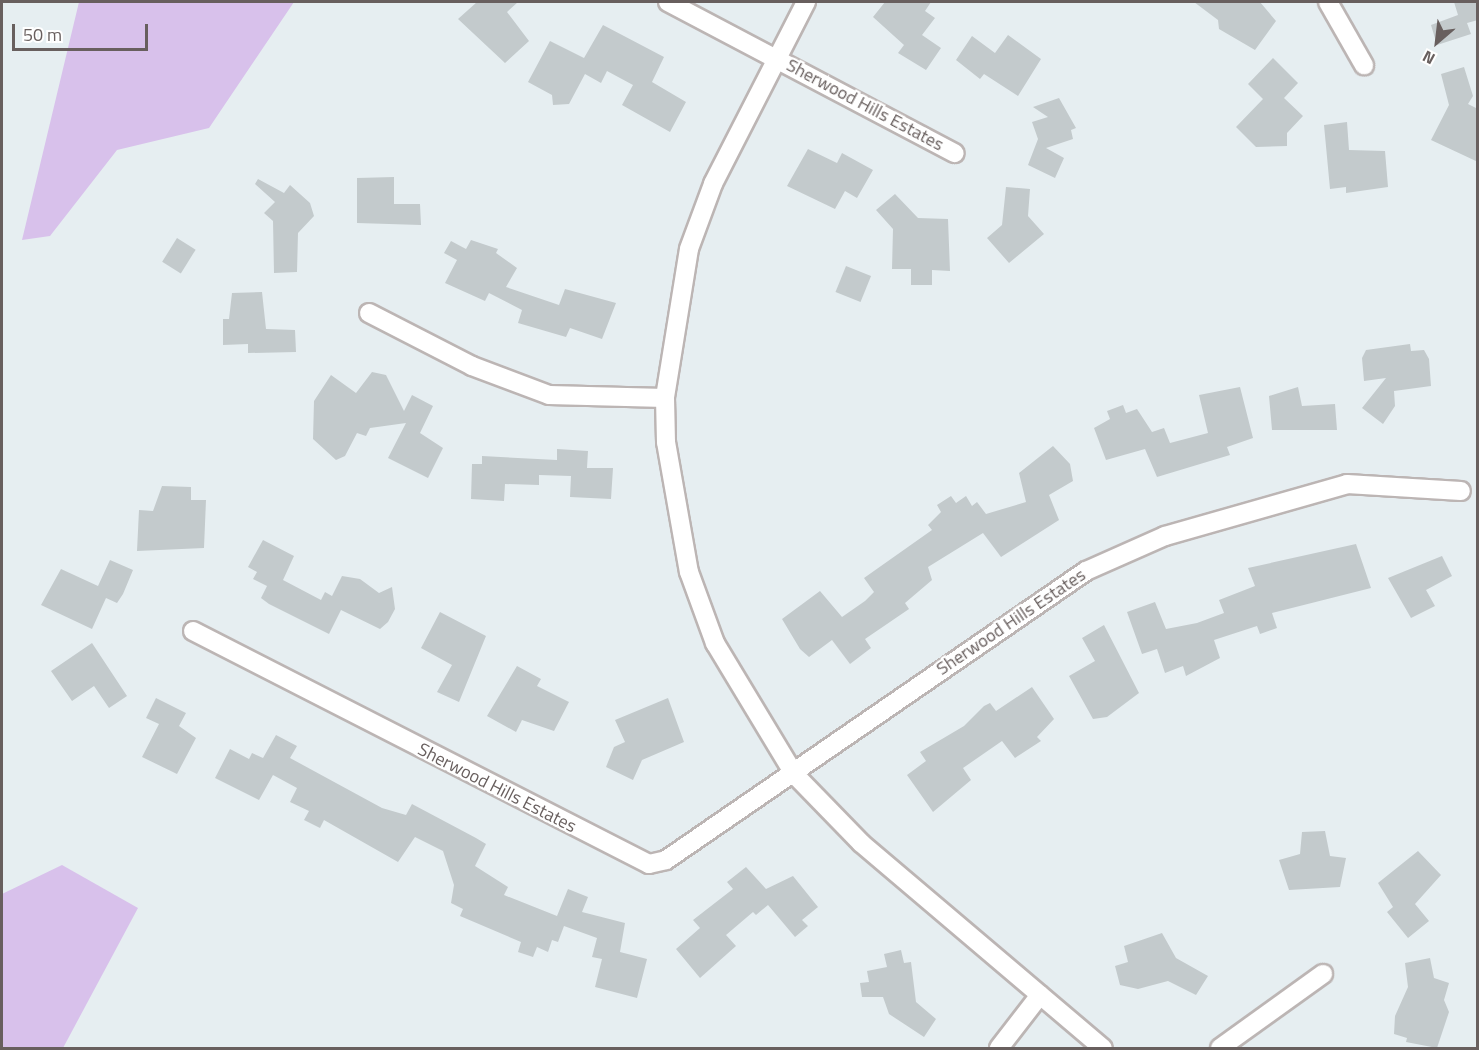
<!DOCTYPE html>
<style>
body{margin:0}
#map{position:relative;width:1479px;height:1050px;overflow:hidden;background:#e6eef1;font-family:"Titillium Web",sans-serif}
div>[style]{position:absolute}
[style*='--x']{left:calc(var(--x)*1px);top:calc(var(--y)*1px);width:calc(var(--w)*1px);rotate:calc(var(--a)*1deg)}
.green>*{inset:0;background:#d8c1eb}
.building>*{inset:0;background:#c3cacc;transform-origin:0 0}
.roads{filter:drop-shadow(2px 0 #bcb5b4) drop-shadow(-2px 0 #bcb5b4) drop-shadow(0 2px #bcb5b4) drop-shadow(0 -2px #bcb5b4)}
.minor>*{height:18px;margin:-9px;padding:0 9px;transform-origin:9px;border-radius:9px;background:#fff}
span{translate:-50% -50%;white-space:nowrap;text-align:center;line-height:1.15;-webkit-text-stroke:4.5px #fff;paint-order:stroke}
.street-label{font-size:18px;color:#685f5e}
.frame{position:absolute;inset:0;border:3px solid #685f5e;pointer-events:none}
.north{position:absolute;left:1407px;top:12px;width:60px;height:60px;-webkit-text-stroke:4px #fff;paint-order:stroke;rotate:208deg;font-size:16px;font-weight:700;line-height:24px;text-align:center;color:#685f5e}
.north::after{content:'';display:block;margin:auto;width:21px;height:27px;background:#685f5e;clip-path:polygon(50% 0,100% 100%,50% 72%,0 100%)}
.scale{position:absolute;left:12px;top:24px;width:136px;height:27px;box-sizing:border-box;border:3px solid #685f5e;border-top:0;padding-left:8px;font-size:18px;line-height:21px;white-space:nowrap;color:#685f5e;-webkit-text-stroke:4px #fff;paint-order:stroke}
</style>
<div id="map">
<div class="green">
<div style="clip-path:polygon(79px 2px,294px 2px,209px 128px,117px 150px,50px 236px,22px 240px)"></div>
<div style="clip-path:polygon(62px 865px,138px 908px,63px 1048px,2px 1048px,2px 894px)"></div>
</div>
<div class="building">
<div style="clip-path:polygon(477px 2px,518px 2px,507px 12px,529px 41px,505px 63px,458px 19px)"></div>
<div style="clip-path:polygon(885px 2px,931px 2px,925px 11px,935px 18px,922px 35px,941px 48px,926px 70px,898px 53px,904px 45px,873px 17px)"></div>
<div style="clip-path:polygon(1194px 2px,1260px 2px,1276px 21px,1255px 50px,1219px 29px,1218px 20px)"></div>
<div style="clip-path:polygon(1454px 2px,1478px 2px,1478px 20px,1467px 23px,1471px 34px,1437px 45px,1431px 25px,1458px 15px)"></div>
<div style="clip-path:polygon(603px 25px,664px 57px,652px 82px,686px 102px,670px 132px,622px 105px,633px 85px,607px 71px,601px 83px,585px 74px,569px 104px,553px 105px,552px 95px,528px 82px,550px 41px,584px 58px)"></div>
<div style="clip-path:polygon(1008px 35px,1041px 59px,1018px 96px,984px 74px,980px 79px,956px 60px,972px 36px,995px 53px)"></div>
<div style="clip-path:polygon(1273px 58px,1298px 83px,1284px 98px,1303px 116px,1287px 133px,1287px 146px,1256px 147px,1236px 127px,1263px 99px,1248px 84px)"></div>
<div style="clip-path:polygon(1464px 67px,1473px 96px,1468px 104px,1478px 109px,1478px 162px,1431px 140px,1449px 105px,1441px 74px)"></div>
<div style="clip-path:polygon(1059px 98px,1076px 128px,1071px 130px,1073px 139px,1046px 148px,1064px 158px,1055px 178px,1028px 165px,1038px 139px,1032px 122px,1048px 117px,1033px 107px)"></div>
<div style="clip-path:polygon(1347px 122px,1349px 150px,1385px 151px,1388px 187px,1346px 193px,1346px 187px,1330px 189px,1324px 125px)"></div>
<div style="clip-path:polygon(808px 149px,837px 163px,842px 153px,873px 170px,857px 198px,845px 191px,835px 209px,787px 186px)"></div>
<div style="clip-path:polygon(394px 177px,394px 204px,420px 204px,421px 225px,357px 223px,357px 178px)"></div>
<div style="clip-path:polygon(258px 179px,284px 193px,290px 185px,310px 203px,314px 216px,298px 233px,297px 272px,274px 273px,273px 221px,264px 213px,275px 202px,255px 184px)"></div>
<div style="clip-path:polygon(1006px 187px,1030px 189px,1028px 216px,1044px 234px,1009px 263px,987px 238px,1002px 225px)"></div>
<div style="clip-path:polygon(895px 194px,918px 218px,948px 219px,950px 271px,932px 270px,932px 285px,911px 285px,911px 269px,892px 269px,893px 229px,876px 210px)"></div>
<div style="left:177px;top:238px;width:22px;height:28px;rotate:32deg"></div>
<div style="clip-path:polygon(471px 240px,498px 249px,496px 253px,517px 268px,506px 287px,559px 305px,565px 289px,616px 303px,602px 339px,570px 328px,566px 337px,518px 323px,522px 310px,489px 293px,485px 301px,445px 283px,457px 260px,444px 253px,451px 241px,466px 249px)"></div>
<div style="left:846px;top:266px;width:27px;height:28px;rotate:22deg"></div>
<div style="clip-path:polygon(262px 292px,266px 329px,295px 330px,296px 352px,248px 353px,248px 344px,223px 345px,223px 319px,229px 319px,232px 293px)"></div>
<div style="clip-path:polygon(1410px 344px,1411px 351px,1424px 350px,1429px 359px,1431px 386px,1394px 391px,1395px 406px,1383px 424px,1362px 408px,1386px 378px,1364px 381px,1362px 358px,1366px 350px)"></div>
<div style="clip-path:polygon(372px 372px,386px 375px,404px 411px,412px 395px,433px 406px,420px 433px,443px 448px,428px 478px,388px 458px,406px 423px,370px 428px,366px 436px,357px 433px,345px 456px,336px 460px,313px 439px,314px 401px,331px 375px,356px 393px)"></div>
<div style="clip-path:polygon(1240px 387px,1253px 438px,1227px 447px,1230px 455px,1157px 477px,1145px 449px,1106px 460px,1094px 428px,1110px 419px,1107px 411px,1123px 405px,1126px 413px,1137px 409px,1152px 432px,1164px 428px,1170px 443px,1208px 433px,1199px 395px)"></div>
<div style="clip-path:polygon(1298px 387px,1302px 406px,1335px 404px,1337px 430px,1272px 430px,1269px 396px)"></div>
<div style="clip-path:polygon(1053px 446px,1070px 464px,1073px 481px,1049px 495px,1059px 520px,1001px 557px,983px 533px,928px 567px,932px 580px,905px 603px,909px 609px,865px 639px,871px 648px,850px 664px,832px 640px,809px 657px,800px 649px,782px 619px,820px 591px,842px 617px,865px 601px,874px 592px,864px 578px,932px 530px,928px 525px,941px 512px,937px 505px,951px 496px,956px 503px,966px 496px,972px 506px,977px 502px,986px 514px,1026px 502px,1019px 473px)"></div>
<div style="clip-path:polygon(557px 449px,588px 451px,587px 468px,613px 468px,611px 499px,570px 497px,571px 476px,539px 475px,539px 485px,505px 484px,504px 501px,471px 499px,472px 464px,482px 464px,482px 456px,557px 460px)"></div>
<div style="clip-path:polygon(162px 486px,191px 487px,191px 500px,206px 500px,204px 548px,137px 551px,139px 510px,153px 511px)"></div>
<div style="clip-path:polygon(263px 540px,294px 556px,283px 580px,321px 600px,325px 592px,332px 596px,342px 576px,360px 579px,379px 593px,392px 587px,395px 609px,388px 622px,380px 629px,341px 610px,329px 634px,269px 604px,261px 598px,267px 586px,253px 579px,257px 572px,248px 567px)"></div>
<div style="clip-path:polygon(1356px 544px,1371px 588px,1272px 613px,1277px 628px,1260px 634px,1257px 626px,1214px 640px,1220px 658px,1186px 676px,1183px 666px,1165px 673px,1157px 649px,1142px 654px,1127px 612px,1155px 602px,1166px 629px,1197px 623px,1224px 613px,1219px 600px,1255px 586px,1248px 568px)"></div>
<div style="clip-path:polygon(1442px 556px,1452px 576px,1426px 590px,1435px 606px,1411px 618px,1388px 578px)"></div>
<div style="clip-path:polygon(110px 560px,133px 570px,123px 594px,117px 603px,106px 598px,92px 629px,41px 605px,61px 569px,98px 586px)"></div>
<div style="clip-path:polygon(440px 612px,486px 636px,459px 702px,437px 692px,452px 665px,421px 648px)"></div>
<div style="clip-path:polygon(1104px 625px,1139px 693px,1107px 717px,1093px 719px,1069px 676px,1095px 661px,1082px 638px)"></div>
<div style="clip-path:polygon(92px 643px,127px 696px,109px 708px,94px 686px,72px 701px,51px 671px)"></div>
<div style="clip-path:polygon(517px 666px,541px 679px,537px 686px,569px 702px,554px 731px,522px 720px,516px 732px,487px 716px)"></div>
<div style="clip-path:polygon(1032px 687px,1054px 719px,1037px 737px,1041px 741px,1015px 758px,1002px 741px,963px 768px,971px 780px,933px 812px,907px 775px,926px 761px,920px 752px,964px 726px,984px 706px,990px 703px,996px 711px)"></div>
<div style="clip-path:polygon(156px 698px,186px 713px,179px 726px,196px 738px,177px 774px,142px 757px,159px 724px,146px 718px)"></div>
<div style="clip-path:polygon(668px 698px,684px 742px,642px 760px,633px 780px,606px 767px,614px 747px,625px 742px,615px 720px)"></div>
<div style="clip-path:polygon(276px 735px,297px 746px,290px 758px,382px 808px,406px 815px,412px 804px,476px 838px,486px 844px,475px 866px,508px 887px,504px 895px,557px 916px,568px 889px,588px 897px,582px 912px,625px 923px,620px 952px,647px 959px,637px 998px,595px 987px,602px 959px,592px 957px,597px 938px,564px 926px,558px 942px,552px 940px,548px 952px,537px 947px,533px 957px,518px 952px,521px 942px,460px 916px,463px 909px,451px 903px,454px 885px,443px 851px,415px 837px,398px 862px,324px 820px,320px 828px,304px 820px,309px 811px,290px 802px,297px 788px,273px 775px,259px 800px,215px 778px,230px 749px,249px 759px,252px 753px,263px 758px)"></div>
<div style="clip-path:polygon(1325px 831px,1330px 856px,1346px 858px,1340px 887px,1289px 890px,1279px 860px,1300px 854px,1302px 832px)"></div>
<div style="clip-path:polygon(1418px 851px,1441px 875px,1415px 904px,1429px 921px,1408px 938px,1387px 912px,1393px 907px,1378px 883px)"></div>
<div style="clip-path:polygon(746px 867px,766px 889px,793px 876px,818px 907px,802px 920px,808px 926px,795px 937px,768px 905px,756px 915px,753px 912px,726px 935px,736px 946px,700px 978px,676px 949px,700px 928px,693px 920px,733px 889px,727px 882px)"></div>
<div style="clip-path:polygon(1162px 933px,1176px 958px,1208px 976px,1196px 995px,1168px 981px,1138px 989px,1120px 985px,1115px 966px,1128px 962px,1124px 946px)"></div>
<div style="clip-path:polygon(901px 950px,904px 963px,911px 962px,916px 1002px,936px 1019px,924px 1037px,889px 1014px,883px 997px,862px 997px,860px 983px,869px 982px,867px 971px,887px 967px,884px 954px)"></div>
<div style="clip-path:polygon(1430px 958px,1434px 978px,1449px 983px,1444px 1000px,1449px 1012px,1437px 1048px,1406px 1042px,1407px 1038px,1394px 1034px,1395px 1016px,1408px 987px,1405px 963px)"></div>
</div>
<div class="roads">
<div class="minor">
<div style="--x:668;--y:2;--w:324;--a:27.8"></div>
<div style="--x:806;--y:2;--w:204;--a:117.1"></div>
<div style="--x:713;--y:184;--w:69;--a:110.3"></div>
<div style="--x:689;--y:249;--w:151;--a:99.2"></div>
<div style="--x:665;--y:398;--w:44;--a:88.7"></div>
<div style="--x:666;--y:442;--w:132;--a:80"></div>
<div style="--x:689;--y:572;--w:76;--a:69.9"></div>
<div style="--x:715;--y:643;--w:153;--a:58.9"></div>
<div style="--x:794;--y:774;--w:96;--a:45.8"></div>
<div style="--x:861;--y:843;--w:317;--a:40.3"></div>
<div style="--x:1328;--y:2;--w:73;--a:60.3"></div>
<div style="--x:369;--y:313;--w:116;--a:27.2"></div>
<div style="--x:472;--y:366;--w:82;--a:20.6"></div>
<div style="--x:549;--y:395;--w:116;--a:1.5"></div>
<div style="--x:193;--y:631;--w:512;--a:27.07"></div>
<div style="--x:649;--y:864;--w:17;--a:-13"></div>
<div style="--x:666;--y:860;--w:510;--a:-34.53"></div>
<div style="--x:1086;--y:571;--w:86;--a:-23.9"></div>
<div style="--x:1165;--y:536;--w:189;--a:-15.9"></div>
<div style="--x:1347;--y:484;--w:114;--a:3.5"></div>
<div style="--x:999;--y:1048;--w:67;--a:-52.3"></div>
<div style="--x:1220;--y:1048;--w:127;--a:-35.7"></div>
</div>
</div>
<div class="street-label">
<span style="left:865px;top:105px;rotate:28deg">Sherwood Hills Estates</span>
<span style="left:1011px;top:622px;rotate:-34deg">Sherwood Hills Estates</span>
<span style="left:497px;top:788px;rotate:27deg">Sherwood Hills Estates</span>
</div>
<div class="frame"></div>
<div class="north">N</div>
<div class="scale">50 m</div>
</div>
